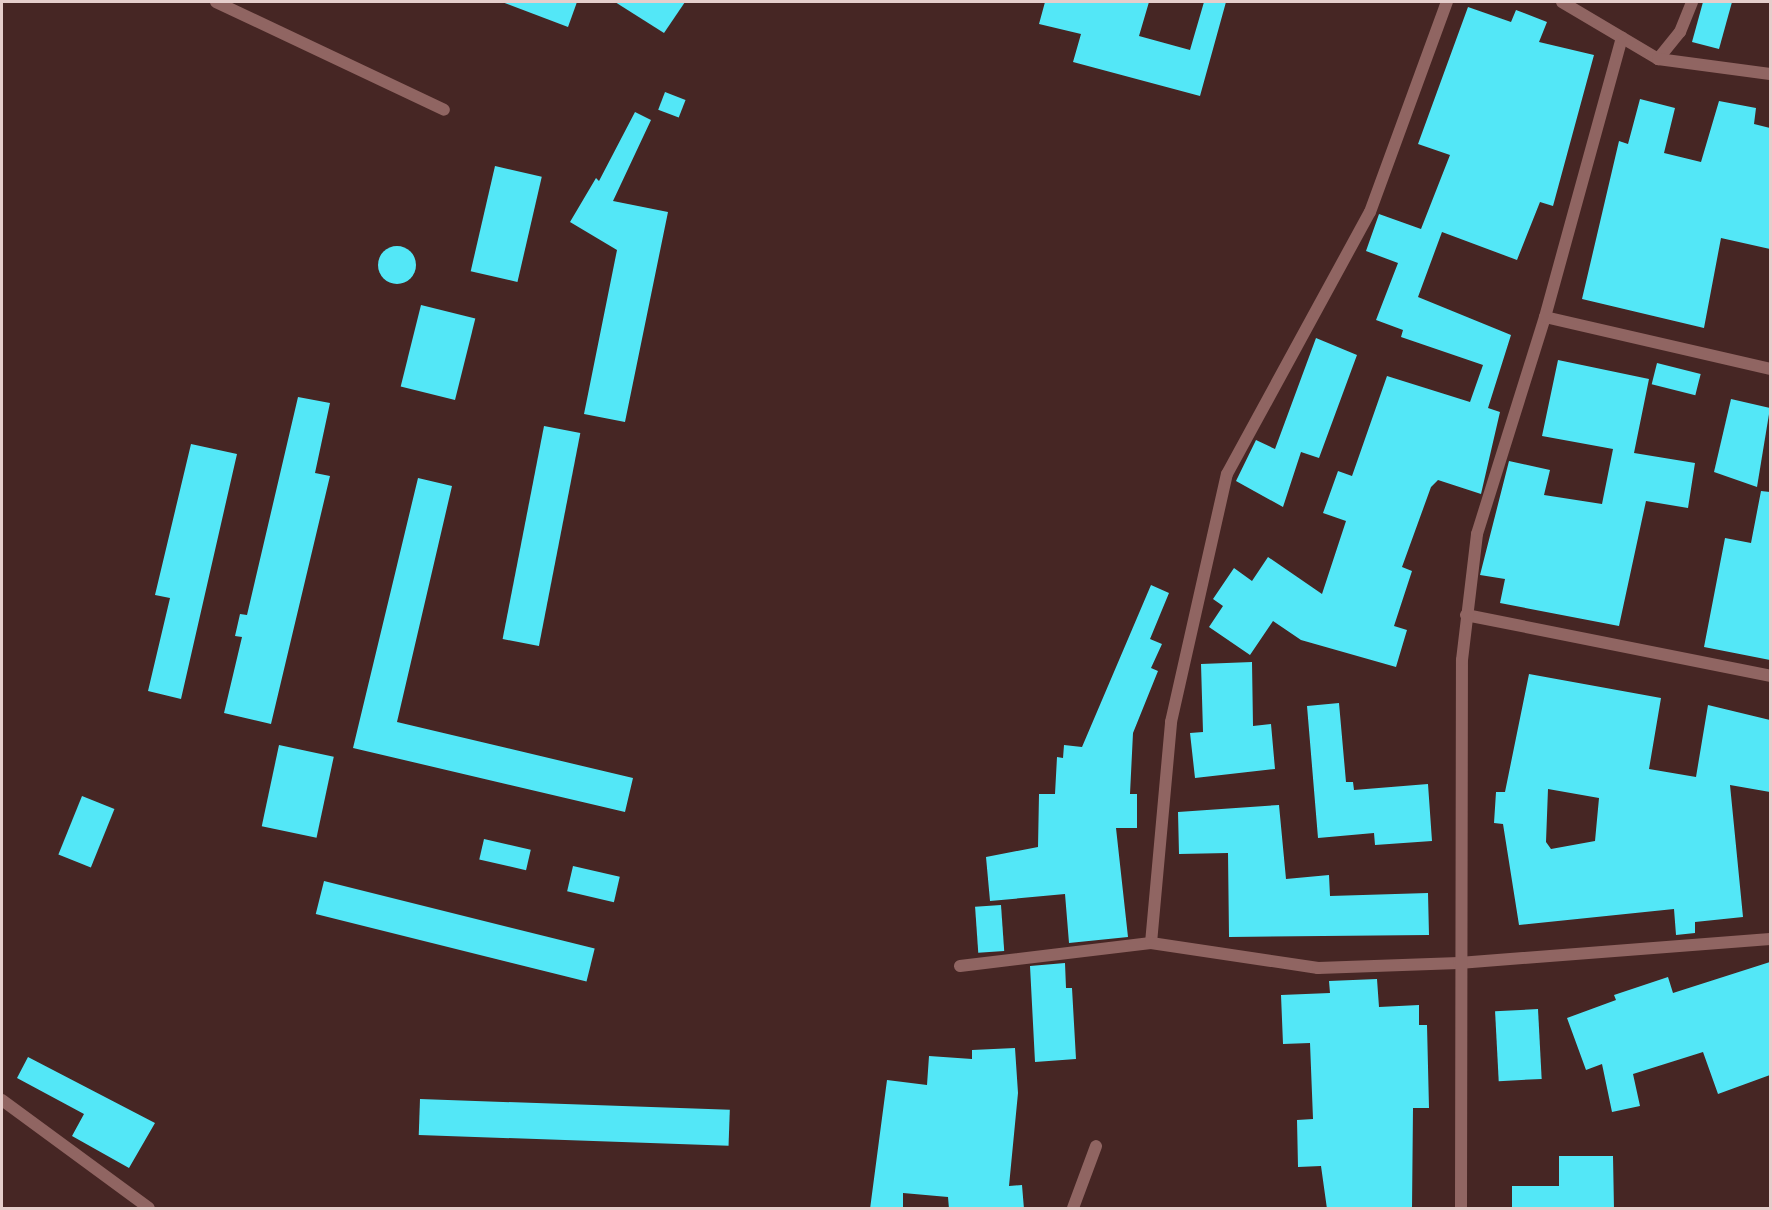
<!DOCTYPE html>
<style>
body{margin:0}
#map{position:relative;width:1772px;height:1210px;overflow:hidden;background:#462624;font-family:Rubik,sans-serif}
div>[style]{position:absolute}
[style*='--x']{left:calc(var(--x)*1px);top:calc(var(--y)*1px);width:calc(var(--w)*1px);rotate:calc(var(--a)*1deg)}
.building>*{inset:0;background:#53e7f7;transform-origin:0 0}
.round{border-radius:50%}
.minor>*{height:12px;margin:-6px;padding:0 6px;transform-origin:6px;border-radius:6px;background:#906562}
.tertiary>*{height:12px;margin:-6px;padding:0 6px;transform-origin:6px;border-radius:6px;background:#906562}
span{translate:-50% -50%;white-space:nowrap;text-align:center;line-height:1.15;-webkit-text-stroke:6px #462624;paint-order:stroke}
.frame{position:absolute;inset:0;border:3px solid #e5cecc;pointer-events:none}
</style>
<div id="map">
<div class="building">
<div style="clip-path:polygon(502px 2px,577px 2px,568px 27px)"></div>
<div style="clip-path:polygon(615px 2px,685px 2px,664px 33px)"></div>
<div style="clip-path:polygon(1045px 2px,1149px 2px,1139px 36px,1190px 50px,1204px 2px,1226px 2px,1200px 96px,1073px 62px,1081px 34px,1039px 24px)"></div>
<div style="clip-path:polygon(1703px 2px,1732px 2px,1719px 49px,1692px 42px)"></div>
<div style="clip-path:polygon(1468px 7px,1511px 22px,1516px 10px,1547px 22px,1539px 42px,1594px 55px,1553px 206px,1540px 202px,1517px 260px,1442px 232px,1418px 297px,1511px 335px,1488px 408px,1500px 412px,1481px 494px,1438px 480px,1431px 487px,1402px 567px,1412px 571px,1394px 626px,1407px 630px,1396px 667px,1301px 640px,1273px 621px,1250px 655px,1209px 627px,1223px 606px,1213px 599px,1234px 568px,1252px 581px,1268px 557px,1322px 594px,1346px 521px,1323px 513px,1338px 471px,1352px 476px,1387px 376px,1470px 402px,1483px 365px,1401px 337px,1403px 330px,1376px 320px,1398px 263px,1366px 251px,1379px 214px,1421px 229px,1450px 155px,1418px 144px)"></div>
<div style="left:665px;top:92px;width:22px;height:19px;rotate:21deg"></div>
<div style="clip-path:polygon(1640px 99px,1675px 108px,1664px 153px,1701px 162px,1719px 101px,1756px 108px,1754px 124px,1770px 128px,1770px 249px,1721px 238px,1704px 328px,1582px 299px,1619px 141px,1628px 144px)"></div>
<div style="clip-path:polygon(635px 112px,651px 120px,613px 201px,668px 212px,625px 422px,584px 414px,617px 250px,570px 222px,596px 178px,599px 181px)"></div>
<div style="left:495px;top:166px;width:48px;height:108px;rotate:13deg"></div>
<div class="round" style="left:378px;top:246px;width:38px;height:38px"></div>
<div style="left:421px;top:305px;width:56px;height:84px;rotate:14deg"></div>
<div style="clip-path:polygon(1316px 338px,1357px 355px,1319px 458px,1301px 452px,1283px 507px,1236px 481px,1256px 440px,1275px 449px)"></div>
<div style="clip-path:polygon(1558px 360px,1649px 379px,1634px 453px,1695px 463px,1688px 508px,1646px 501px,1619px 626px,1500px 603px,1505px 579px,1480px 575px,1509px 461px,1550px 470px,1544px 495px,1602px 504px,1613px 449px,1542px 436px)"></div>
<div style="left:1657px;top:363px;width:45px;height:22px;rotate:14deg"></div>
<div style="clip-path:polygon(298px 397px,330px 403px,315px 473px,330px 476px,271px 724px,224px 713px,242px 637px,235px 636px,240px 614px,247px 615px)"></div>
<div style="clip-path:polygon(1731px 399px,1770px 408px,1757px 487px,1714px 472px)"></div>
<div style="left:544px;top:426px;width:37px;height:217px;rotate:11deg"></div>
<div style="clip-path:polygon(191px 444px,237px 454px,181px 699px,148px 691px,170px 598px,155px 595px)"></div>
<div style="clip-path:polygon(418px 478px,452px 486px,397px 722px,633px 778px,625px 812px,353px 748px)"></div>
<div style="clip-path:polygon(1761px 491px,1770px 492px,1770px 660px,1704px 647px,1725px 538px,1751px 543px)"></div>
<div style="clip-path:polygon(1151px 585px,1169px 593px,1150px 639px,1162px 644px,1151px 668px,1158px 671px,1133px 733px,1130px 794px,1137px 794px,1137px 828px,1116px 828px,1128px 937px,1069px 943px,1065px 894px,990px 901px,986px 857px,1038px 847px,1039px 794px,1055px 794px,1057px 757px,1063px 758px,1064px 745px,1082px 747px)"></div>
<div style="clip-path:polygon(1252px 662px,1253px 726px,1271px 724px,1275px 769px,1195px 778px,1190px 733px,1203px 732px,1201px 664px)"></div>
<div style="clip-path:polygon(evenodd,1529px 674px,1661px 698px,1649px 769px,1696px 777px,1708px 705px,1770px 720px,1770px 792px,1730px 785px,1743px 917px,1695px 922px,1695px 933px,1676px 935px,1674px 909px,1519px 925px,1503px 824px,1494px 823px,1496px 792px,1505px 792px,1529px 674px,1548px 789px,1599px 798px,1595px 841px,1551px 849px,1546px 842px,1548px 789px)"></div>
<div style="clip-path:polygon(1339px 703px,1346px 782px,1353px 782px,1354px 790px,1428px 784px,1432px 841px,1375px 845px,1374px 833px,1318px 838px,1307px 706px)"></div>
<div style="left:279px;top:745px;width:56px;height:83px;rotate:12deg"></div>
<div style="left:82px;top:796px;width:35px;height:63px;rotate:22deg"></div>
<div style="clip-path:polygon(1279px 805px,1286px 879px,1329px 875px,1330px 896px,1428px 893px,1429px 935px,1229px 937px,1228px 853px,1179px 854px,1178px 812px)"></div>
<div style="left:484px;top:839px;width:48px;height:21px;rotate:13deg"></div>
<div style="left:573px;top:866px;width:48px;height:26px;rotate:13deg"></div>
<div style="left:324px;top:881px;width:279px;height:34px;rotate:14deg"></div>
<div style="left:1001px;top:905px;width:46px;height:26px;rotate:86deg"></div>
<div style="clip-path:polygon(1770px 962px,1770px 1075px,1718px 1094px,1703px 1052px,1633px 1074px,1640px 1106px,1612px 1112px,1602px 1064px,1586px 1070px,1567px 1018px,1616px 1000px,1614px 995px,1668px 977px,1673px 993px)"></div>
<div style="clip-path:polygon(1065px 963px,1066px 988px,1072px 988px,1076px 1059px,1035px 1062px,1030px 966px)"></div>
<div style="clip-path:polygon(1377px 979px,1379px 1007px,1419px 1005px,1419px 1025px,1427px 1025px,1429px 1108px,1413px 1108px,1412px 1209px,1327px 1209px,1321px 1166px,1298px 1167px,1297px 1120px,1313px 1119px,1310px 1043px,1283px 1044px,1281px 995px,1330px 993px,1329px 981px)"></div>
<div style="left:1538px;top:1009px;width:70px;height:43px;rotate:87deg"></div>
<div style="clip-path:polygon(1015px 1048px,1018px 1093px,1009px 1186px,1022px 1185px,1024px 1209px,949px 1209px,948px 1197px,903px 1193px,903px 1209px,870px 1209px,887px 1080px,927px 1085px,929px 1056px,972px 1059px,972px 1050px)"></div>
<div style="clip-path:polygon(28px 1057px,155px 1123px,129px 1168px,72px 1136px,84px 1114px,17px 1078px)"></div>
<div style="left:420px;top:1099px;width:310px;height:36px;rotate:2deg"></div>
<div style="clip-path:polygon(1559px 1156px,1613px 1156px,1614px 1209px,1512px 1209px,1512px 1186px,1559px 1186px)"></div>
</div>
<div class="minor">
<div style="--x:216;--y:2;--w:252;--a:25.3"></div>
<div style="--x:1658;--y:59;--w:35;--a:-51"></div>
<div style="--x:1680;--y:32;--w:32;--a:-68"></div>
<div style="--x:1545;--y:317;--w:231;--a:13"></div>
<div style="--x:1466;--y:615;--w:310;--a:11.3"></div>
<div style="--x:1151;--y:943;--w:222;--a:-84.8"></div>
<div style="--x:1171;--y:722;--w:254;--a:-77.3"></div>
<div style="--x:1227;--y:474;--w:298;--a:-61.4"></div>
<div style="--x:1370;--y:212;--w:224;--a:-69.9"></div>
<div style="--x:960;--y:966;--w:192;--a:-6.9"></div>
<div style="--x:1151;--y:943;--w:169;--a:8.5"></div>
<div style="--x:1318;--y:968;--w:141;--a:-2"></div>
<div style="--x:1459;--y:963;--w:312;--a:-4.4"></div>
<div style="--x:1073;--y:1208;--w:66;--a:-69.6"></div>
<div style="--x:1461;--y:1208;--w:548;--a:-89.9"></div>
<div style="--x:1462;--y:660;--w:127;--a:-83.2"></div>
<div style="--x:1477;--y:534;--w:227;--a:-72.6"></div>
<div style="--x:1545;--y:317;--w:290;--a:-74.6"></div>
</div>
<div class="tertiary">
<div style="--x:1562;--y:2;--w:112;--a:30.7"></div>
<div style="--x:1658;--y:59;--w:113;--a:7.6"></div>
<div style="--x:2;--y:1100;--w:182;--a:36.3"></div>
</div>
<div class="frame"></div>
</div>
